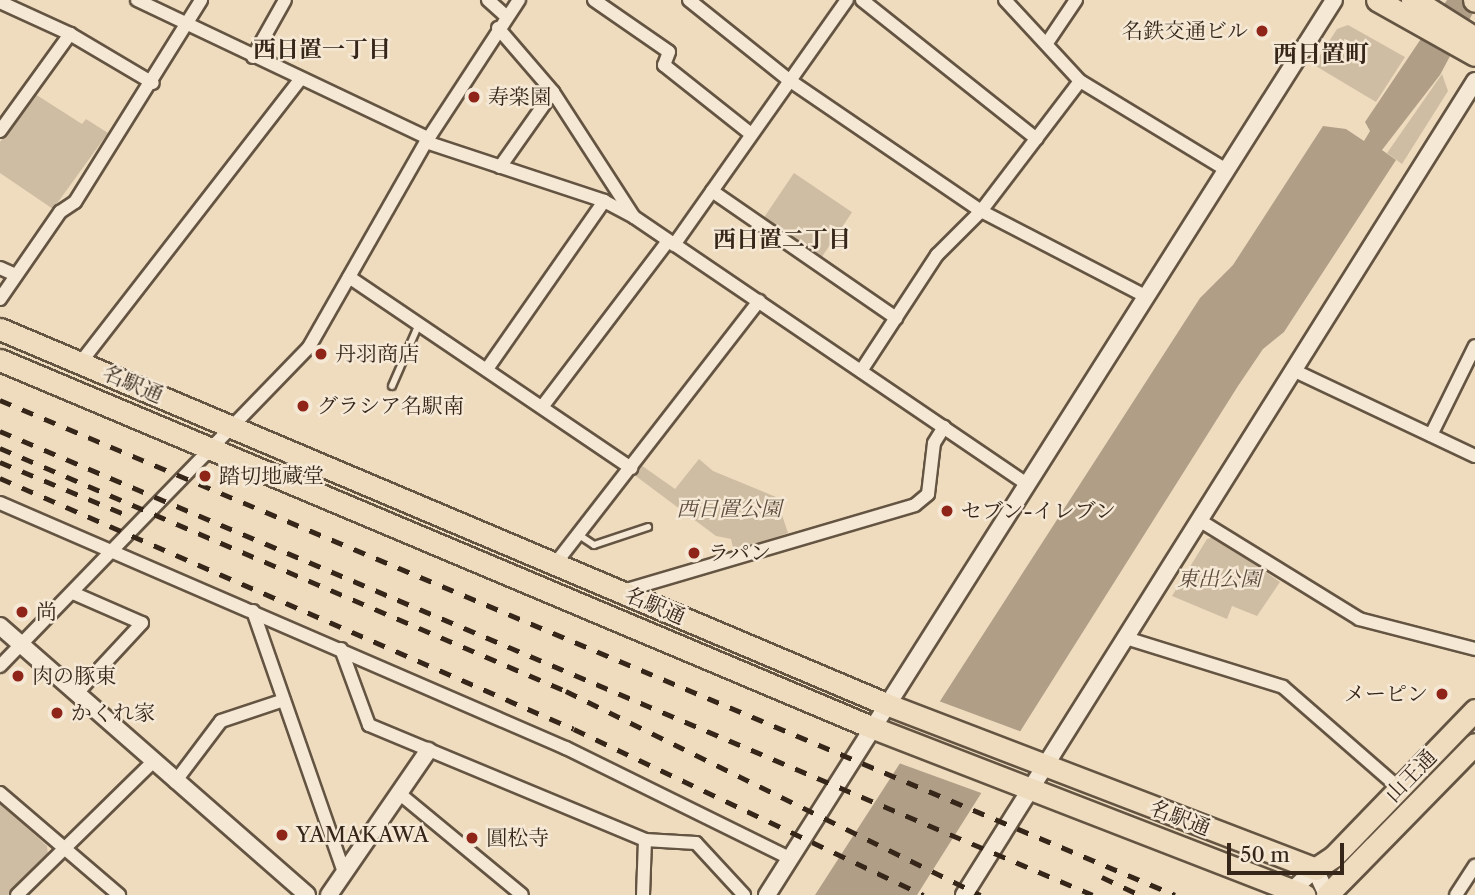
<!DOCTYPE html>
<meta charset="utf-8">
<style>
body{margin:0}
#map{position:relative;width:1475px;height:895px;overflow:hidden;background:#efdcbf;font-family:"Libre Caslon Text","Noto Serif JP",serif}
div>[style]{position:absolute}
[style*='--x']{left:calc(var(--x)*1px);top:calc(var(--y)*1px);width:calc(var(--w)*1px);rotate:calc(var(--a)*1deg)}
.green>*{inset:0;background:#cfbda3;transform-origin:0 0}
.water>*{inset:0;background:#b09e87}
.pier>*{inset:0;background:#efdcbf}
.roads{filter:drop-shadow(2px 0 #645442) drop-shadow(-2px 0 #645442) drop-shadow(0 2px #645442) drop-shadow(0 -2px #645442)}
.service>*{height:6px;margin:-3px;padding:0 3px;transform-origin:3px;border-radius:3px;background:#f5e8d5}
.minor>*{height:12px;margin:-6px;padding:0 6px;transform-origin:6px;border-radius:6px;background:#f5e8d5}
.tertiary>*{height:16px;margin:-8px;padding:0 8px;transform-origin:8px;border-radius:8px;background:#f5e8d5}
.primary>*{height:21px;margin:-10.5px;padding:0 10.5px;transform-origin:10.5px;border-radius:10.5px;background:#efdcbf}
.motorway>*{height:23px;margin:-11.5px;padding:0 11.5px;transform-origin:11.5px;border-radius:11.5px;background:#efdcbf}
.rail>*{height:4.5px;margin-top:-2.25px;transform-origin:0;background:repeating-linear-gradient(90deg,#352619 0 12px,transparent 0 24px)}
.dots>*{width:19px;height:19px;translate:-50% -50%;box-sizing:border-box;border:4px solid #f5e8d5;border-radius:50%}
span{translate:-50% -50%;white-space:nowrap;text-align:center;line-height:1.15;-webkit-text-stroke:5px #f5e8d5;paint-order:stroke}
.poi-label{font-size:21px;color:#352619}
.right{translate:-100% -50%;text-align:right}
.left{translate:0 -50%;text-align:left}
.street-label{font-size:21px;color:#352619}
.park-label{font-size:21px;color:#5c4c3c;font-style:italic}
.neighbourhood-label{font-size:23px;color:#352619;font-weight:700}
.quarter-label{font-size:24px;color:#352619;font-weight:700}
.scale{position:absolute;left:1227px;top:843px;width:117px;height:32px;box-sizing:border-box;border:4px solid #352619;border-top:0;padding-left:9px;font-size:21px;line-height:24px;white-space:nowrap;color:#352619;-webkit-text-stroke:5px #f5e8d5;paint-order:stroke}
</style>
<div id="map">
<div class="green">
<div style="clip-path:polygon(1348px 25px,1405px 57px,1376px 102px,1314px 65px,1337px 29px)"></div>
<div style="clip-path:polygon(1442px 74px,1448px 91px,1402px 164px,1387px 153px)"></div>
<div style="clip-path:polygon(35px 94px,82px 124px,86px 119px,108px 133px,53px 209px,0 173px,0 142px)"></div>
<div style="left:794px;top:173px;width:70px;height:57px;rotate:34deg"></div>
<div style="clip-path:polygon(699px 459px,713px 471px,776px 497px,788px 533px,734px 552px,731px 539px,716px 536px,633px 474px,641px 465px,675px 489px)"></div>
<div style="clip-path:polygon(1214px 537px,1280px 582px,1257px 616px,1232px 606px,1227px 619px,1172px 596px,1207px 539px)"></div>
<div style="clip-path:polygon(0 803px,47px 846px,48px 855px,8px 895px,0 895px)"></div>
</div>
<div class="water">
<div style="clip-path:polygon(1447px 0,1475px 0,1475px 9px,1440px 75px,1382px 150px,1396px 160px,1284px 332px,1263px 349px,1238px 386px,917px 895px,815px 895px,1200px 298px,1233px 265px,1323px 126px,1346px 129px,1364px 141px,1370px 131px,1365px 122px)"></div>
</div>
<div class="pier">
<div style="clip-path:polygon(936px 700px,1022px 732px,984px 794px,896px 762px)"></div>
</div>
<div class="roads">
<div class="service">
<div style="--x:392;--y:386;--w:68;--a:-66.5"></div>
<div style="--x:579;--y:535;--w:18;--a:34"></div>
<div style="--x:594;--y:545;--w:57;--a:-18.4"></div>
</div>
<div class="minor">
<div style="--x:137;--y:0;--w:322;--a:25.4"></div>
<div style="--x:488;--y:0;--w:24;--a:42"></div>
<div style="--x:594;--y:0;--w:91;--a:34.7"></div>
<div style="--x:669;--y:52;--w:14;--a:111"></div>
<div style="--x:664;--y:65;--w:111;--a:38.4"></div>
<div style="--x:689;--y:0;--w:128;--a:38.7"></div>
<div style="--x:789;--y:80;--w:232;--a:34.3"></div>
<div style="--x:981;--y:211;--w:185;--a:27.4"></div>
<div style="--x:862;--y:0;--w:223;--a:38.5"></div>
<div style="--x:1005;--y:0;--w:110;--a:47.2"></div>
<div style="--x:1080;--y:81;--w:170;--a:31.3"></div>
<div style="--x:0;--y:2;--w:77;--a:24.6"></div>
<div style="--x:70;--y:34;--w:96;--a:30.6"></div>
<div style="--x:498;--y:28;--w:84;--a:49.3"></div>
<div style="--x:553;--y:92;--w:149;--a:57.1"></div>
<div style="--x:1047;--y:43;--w:52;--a:-56"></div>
<div style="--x:253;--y:57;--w:65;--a:-60.7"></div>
<div style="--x:0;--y:131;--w:120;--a:-54.2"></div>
<div style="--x:426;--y:142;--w:188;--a:18.3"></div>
<div style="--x:604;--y:201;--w:34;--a:28"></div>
<div style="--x:634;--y:217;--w:474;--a:34.2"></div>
<div style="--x:500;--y:167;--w:92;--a:-54.8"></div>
<div style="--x:712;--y:191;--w:224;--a:34.6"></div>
<div style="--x:674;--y:245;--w:300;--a:-54.8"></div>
<div style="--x:0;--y:268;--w:17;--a:24"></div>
<div style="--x:349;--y:277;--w:341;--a:34.1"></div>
<div style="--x:0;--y:299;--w:106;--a:-55.4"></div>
<div style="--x:60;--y:212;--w:18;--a:-34"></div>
<div style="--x:75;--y:202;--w:238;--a:-58"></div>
<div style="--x:81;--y:362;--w:357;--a:-52.2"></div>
<div style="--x:487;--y:369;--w:205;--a:-55.1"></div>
<div style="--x:861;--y:371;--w:139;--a:-56.8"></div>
<div style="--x:937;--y:255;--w:62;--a:-45"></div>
<div style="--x:981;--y:211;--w:163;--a:-52.7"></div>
<div style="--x:1295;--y:371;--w:199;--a:25.3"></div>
<div style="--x:542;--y:407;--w:208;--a:-52.8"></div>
<div style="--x:1431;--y:435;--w:99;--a:-63.7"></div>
<div style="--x:0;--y:503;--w:617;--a:23.41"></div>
<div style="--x:566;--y:748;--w:250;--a:26.2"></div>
<div style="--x:1199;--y:520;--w:188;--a:31.7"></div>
<div style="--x:1359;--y:619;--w:120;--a:14.5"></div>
<div style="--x:555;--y:564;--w:333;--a:-52.2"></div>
<div style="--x:623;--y:591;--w:304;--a:-16.4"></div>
<div style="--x:915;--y:505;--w:17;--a:-40"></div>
<div style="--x:928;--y:494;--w:51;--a:-83.3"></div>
<div style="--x:934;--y:443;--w:19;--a:-58"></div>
<div style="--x:73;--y:593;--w:75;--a:23.5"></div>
<div style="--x:142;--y:623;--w:97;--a:132.9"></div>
<div style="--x:253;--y:611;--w:277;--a:70.8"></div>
<div style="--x:1126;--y:638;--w:164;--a:17.3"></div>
<div style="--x:1283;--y:687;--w:155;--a:41.1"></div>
<div style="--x:341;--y:649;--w:81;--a:69.8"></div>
<div style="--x:369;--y:725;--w:299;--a:22.6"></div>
<div style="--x:645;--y:840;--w:51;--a:3.4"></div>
<div style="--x:696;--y:843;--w:71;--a:47.3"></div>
<div style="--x:0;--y:666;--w:444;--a:-45.9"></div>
<div style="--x:309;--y:347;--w:236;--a:-60.3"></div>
<div style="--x:426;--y:142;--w:170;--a:-56.8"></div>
<div style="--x:175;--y:782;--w:76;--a:-53"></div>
<div style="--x:221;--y:721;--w:66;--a:-18.4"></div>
<div style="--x:0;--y:793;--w:157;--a:40.6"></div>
<div style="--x:400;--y:794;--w:158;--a:39.6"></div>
<div style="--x:17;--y:895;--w:190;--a:-44.4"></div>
<div style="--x:643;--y:895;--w:55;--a:-87.9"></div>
<div style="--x:1456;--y:895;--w:35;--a:-57"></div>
</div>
<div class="tertiary">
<div style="--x:0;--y:626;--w:408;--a:41.2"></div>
<div style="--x:329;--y:895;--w:175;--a:-55.5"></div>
<div style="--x:767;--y:895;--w:1059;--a:-57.64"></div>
<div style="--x:964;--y:895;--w:961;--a:-57.88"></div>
<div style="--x:1287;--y:895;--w:38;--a:-43"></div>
<div style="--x:1315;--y:869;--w:29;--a:65"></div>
</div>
<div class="primary">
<div style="--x:1377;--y:0;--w:112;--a:29.3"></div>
<div style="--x:1474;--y:0;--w:1;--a:45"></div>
<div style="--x:0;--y:329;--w:962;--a:22.94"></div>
<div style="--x:886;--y:704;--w:460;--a:21"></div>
<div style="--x:1315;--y:869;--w:23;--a:-34"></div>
<div style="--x:1334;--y:856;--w:203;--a:-46"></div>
<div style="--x:0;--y:360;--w:945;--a:22.85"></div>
<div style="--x:871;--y:727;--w:465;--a:21.2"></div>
<div style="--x:1327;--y:895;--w:211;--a:-45.6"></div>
</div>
<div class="motorway">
<div style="--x:1413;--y:0;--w:73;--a:32.2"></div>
</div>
</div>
<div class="rail">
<div style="--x:0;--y:400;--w:1275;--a:22.84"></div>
<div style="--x:0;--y:431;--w:1187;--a:23"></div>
<div style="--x:0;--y:448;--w:616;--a:23.24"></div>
<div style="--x:566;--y:691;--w:462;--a:26.2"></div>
<div style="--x:0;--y:462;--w:140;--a:22.7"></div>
<div style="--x:0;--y:478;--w:626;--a:23.62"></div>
<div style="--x:574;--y:729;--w:387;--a:25.4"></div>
<div style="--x:1102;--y:877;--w:42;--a:25.3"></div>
</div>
<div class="dots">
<div style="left:1262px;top:31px;background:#8f2418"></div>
<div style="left:474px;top:97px;background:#8f2418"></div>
<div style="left:321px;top:354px;background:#8f2418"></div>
<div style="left:303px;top:406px;background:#8f2418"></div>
<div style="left:205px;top:476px;background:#8f2418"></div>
<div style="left:947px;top:511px;background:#8f2418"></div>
<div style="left:694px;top:553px;background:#8f2418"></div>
<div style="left:22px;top:612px;background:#8f2418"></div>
<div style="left:18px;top:676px;background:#8f2418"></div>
<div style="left:1442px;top:694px;background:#8f2418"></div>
<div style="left:57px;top:713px;background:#8f2418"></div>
<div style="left:282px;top:835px;background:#8f2418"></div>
<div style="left:472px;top:838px;background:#8f2418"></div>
</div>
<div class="poi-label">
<span class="right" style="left:1248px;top:31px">名鉄交通ビル</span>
<span class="left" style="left:488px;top:97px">寿楽園</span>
<span class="left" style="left:335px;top:354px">丹羽商店</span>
<span class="left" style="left:317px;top:406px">グラシア名駅南</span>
<span class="left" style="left:219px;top:476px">踏切地蔵堂</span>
<span class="left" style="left:961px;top:511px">セブン-イレブン</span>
<span class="left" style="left:708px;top:553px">ラパン</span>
<span class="left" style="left:36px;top:612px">尚</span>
<span class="left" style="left:32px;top:676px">肉の豚東</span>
<span class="right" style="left:1428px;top:694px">メーピン</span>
<span class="left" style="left:71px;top:713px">かくれ家</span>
<span class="left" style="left:296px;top:835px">YAMAKAWA</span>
<span class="left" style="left:486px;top:838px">圓松寺</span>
</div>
<div class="street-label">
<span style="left:133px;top:384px;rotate:23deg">名駅通</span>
<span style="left:655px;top:606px;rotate:23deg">名駅通</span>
<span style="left:1411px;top:776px;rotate:-46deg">山王通</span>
<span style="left:1180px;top:818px;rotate:21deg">名駅通</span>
</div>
<div class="park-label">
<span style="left:729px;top:509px">西日置公園</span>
<span style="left:1219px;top:579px">東出公園</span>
</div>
<div class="neighbourhood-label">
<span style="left:322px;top:49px">西日置一丁目</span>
<span style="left:782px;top:239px">西日置二丁目</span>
</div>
<div class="quarter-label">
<span style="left:1321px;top:54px">西日置町</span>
</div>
<div class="scale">50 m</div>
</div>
